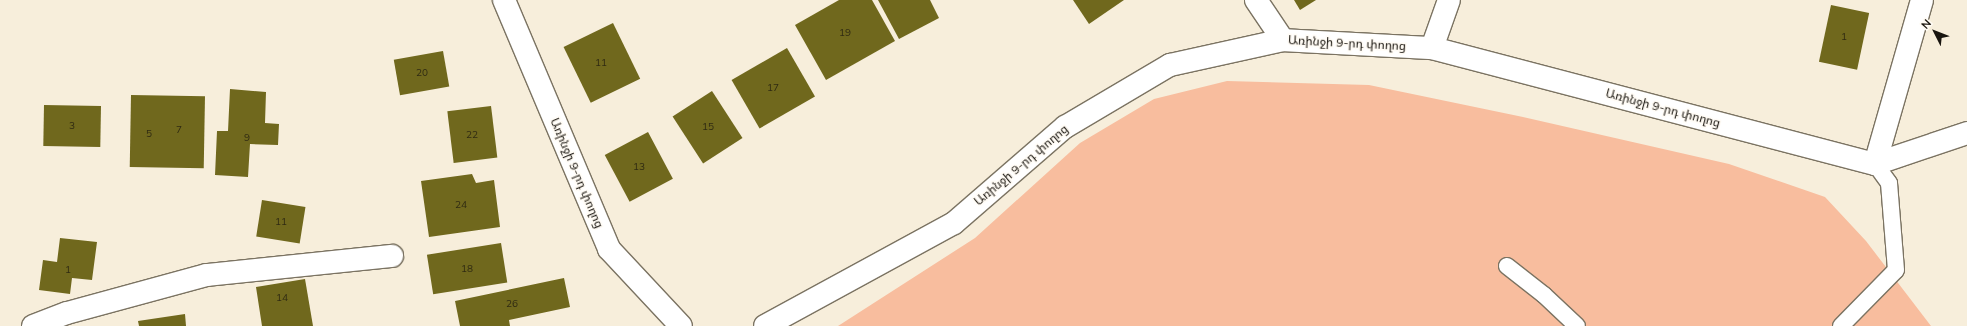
<!DOCTYPE html>
<meta charset="utf-8">
<style>
body{margin:0}
#map{position:relative;width:1967px;height:326px;overflow:hidden;background:#f7eedb;font-family:Mulish,"Noto Sans Armenian",sans-serif}
div>[style]{position:absolute}
[style*='--x']{left:calc(var(--x)*1px);top:calc(var(--y)*1px);width:calc(var(--w)*1px);rotate:calc(var(--a)*1deg)}
.green>*{inset:0;background:#f8bd9e}
.building>*{inset:0;background:#70681d;transform-origin:0 0}
.roads{filter:drop-shadow(1px 0 #7b7362) drop-shadow(-1px 0 #7b7362) drop-shadow(0 1px #7b7362) drop-shadow(0 -1px #7b7362)}
.service>*{height:16px;margin:-8px;padding:0 8px;transform-origin:8px;border-radius:8px;background:#fff}
.minor>*{height:22px;margin:-11px;padding:0 11px;transform-origin:11px;border-radius:11px;background:#fff}
span{translate:-50% -50%;white-space:nowrap;text-align:center;line-height:1.15;-webkit-text-stroke:3px #fffbf4;paint-order:stroke}
.number-label{font-size:10px;color:#2f2a12}
.number-label span{-webkit-text-stroke-width:0}
.street-label{font-size:12px;color:#19150f}
.north{position:absolute;left:1915px;top:12px;width:40px;height:40px;-webkit-text-stroke:3px #fffbf4;paint-order:stroke;rotate:312deg;font-size:11px;font-weight:700;line-height:16px;text-align:center;color:#19150f}
.north::after{content:'';display:block;margin:auto;width:14px;height:18px;background:#19150f;clip-path:polygon(50% 0,100% 100%,50% 72%,0 100%)}
</style>
<div id="map">
<div class="green">
<div style="clip-path:polygon(1227px 81px,1369px 85px,1523px 117px,1729px 164px,1825px 197px,1866px 241px,1931px 326px,838px 326px,975px 238px,1080px 143px,1154px 99px)"></div>
</div>
<div class="building">
<div style="clip-path:polygon(839px 0,872px 0,895px 41px,826px 80px,795px 25px)"></div>
<div style="clip-path:polygon(878px 0,930px 0,939px 18px,899px 39px)"></div>
<div style="clip-path:polygon(1073px 0,1124px 0,1089px 24px)"></div>
<div style="clip-path:polygon(1294px 0,1316px 0,1300px 10px)"></div>
<div style="left:1831px;top:5px;width:39px;height:58px;rotate:12deg"></div>
<div style="left:613px;top:23px;width:62px;height:55px;rotate:64deg"></div>
<div style="left:787px;top:48px;width:56px;height:64px;rotate:60deg"></div>
<div style="left:443px;top:51px;width:36px;height:50px;rotate:80deg"></div>
<div style="clip-path:polygon(230px 89px,266px 92px,265px 123px,279px 124px,278px 145px,250px 144px,248px 177px,215px 175px,217px 131px,228px 131px)"></div>
<div style="left:712px;top:91px;width:56px;height:47px;rotate:57deg"></div>
<div style="left:131px;top:95px;width:74px;height:72px;rotate:1deg"></div>
<div style="left:44px;top:105px;width:57px;height:41px;rotate:1deg"></div>
<div style="left:491px;top:106px;width:52px;height:44px;rotate:83deg"></div>
<div style="left:648px;top:132px;width:53px;height:49px;rotate:62deg"></div>
<div style="clip-path:polygon(472px 174px,476px 183px,494px 180px,500px 227px,429px 237px,421px 181px)"></div>
<div style="left:262px;top:200px;width:44px;height:37px;rotate:9deg"></div>
<div style="clip-path:polygon(60px 238px,97px 242px,92px 280px,72px 278px,70px 294px,39px 290px,43px 260px,57px 262px)"></div>
<div style="left:501px;top:243px;width:40px;height:75px;rotate:81deg"></div>
<div style="clip-path:polygon(564px 278px,570px 307px,509px 320px,510px 326px,460px 326px,455px 301px)"></div>
<div style="clip-path:polygon(305px 279px,313px 326px,262px 326px,256px 287px)"></div>
<div style="clip-path:polygon(185px 314px,186px 326px,139px 326px,138px 321px)"></div>
</div>
<div class="roads">
<div class="service">
<div style="--x:1507;--y:266;--w:47;--a:38.1"></div>
<div style="--x:1544;--y:295;--w:45;--a:43.2"></div>
<div style="--x:1841;--y:326;--w:78;--a:-45.5"></div>
<div style="--x:1896;--y:270;--w:87;--a:-94.6"></div>
<div style="--x:1889;--y:183;--w:24;--a:-126"></div>
</div>
<div class="minor">
<div style="--x:504;--y:0;--w:270;--a:67.1"></div>
<div style="--x:609;--y:249;--w:105;--a:46.9"></div>
<div style="--x:1256;--y:0;--w:48;--a:56"></div>
<div style="--x:1432;--y:48;--w:51;--a:-70.5"></div>
<div style="--x:1875;--y:164;--w:171;--a:-74"></div>
<div style="--x:33;--y:326;--w:36;--a:-21"></div>
<div style="--x:67;--y:313;--w:145;--a:-15.2"></div>
<div style="--x:207;--y:275;--w:186;--a:-5.9"></div>
<div style="--x:765;--y:326;--w:215;--a:-28.6"></div>
<div style="--x:954;--y:223;--w:147;--a:-40.9"></div>
<div style="--x:1065;--y:127;--w:122;--a:-30.6"></div>
<div style="--x:1170;--y:65;--w:116;--a:-12.5"></div>
<div style="--x:1283;--y:40;--w:149;--a:3.1"></div>
<div style="--x:1432;--y:48;--w:458;--a:14.7"></div>
<div style="--x:1875;--y:164;--w:97;--a:-18.6"></div>
</div>
</div>
<div class="number-label">
<span style="left:845px;top:33px">19</span>
<span style="left:1844px;top:37px">1</span>
<span style="left:601px;top:63px">11</span>
<span style="left:422px;top:73px">20</span>
<span style="left:773px;top:88px">17</span>
<span style="left:72px;top:126px">3</span>
<span style="left:708px;top:127px">15</span>
<span style="left:179px;top:130px">7</span>
<span style="left:149px;top:134px">5</span>
<span style="left:472px;top:135px">22</span>
<span style="left:247px;top:138px">9</span>
<span style="left:639px;top:167px">13</span>
<span style="left:461px;top:205px">24</span>
<span style="left:281px;top:222px">11</span>
<span style="left:467px;top:269px">18</span>
<span style="left:68px;top:270px">1</span>
<span style="left:282px;top:298px">14</span>
<span style="left:512px;top:304px">26</span>
</div>
<div class="street-label">
<span style="left:1347px;top:43px;rotate:3deg">Առինջի 9-րդ փողոց</span>
<span style="left:1663px;top:108px;rotate:15deg">Առինջի 9-րդ փողոց</span>
<span style="left:1021px;top:165px;rotate:-40deg">Առինջի 9-րդ փողոց</span>
<span style="left:577px;top:173px;rotate:67deg">Առինջի 9-րդ փողոց</span>
</div>
<div class="north">N</div>
</div>
